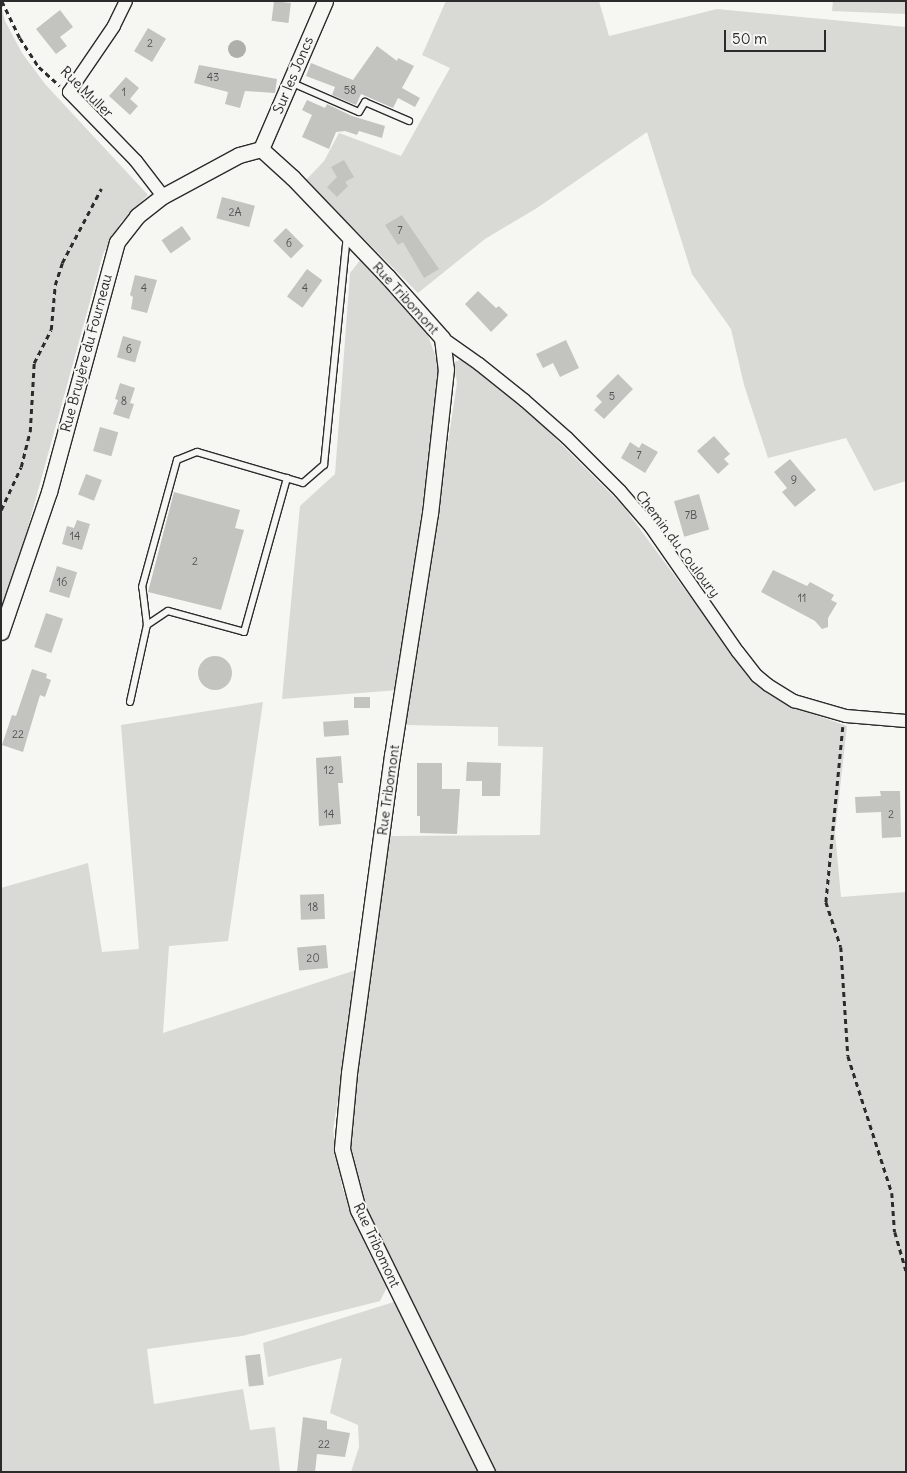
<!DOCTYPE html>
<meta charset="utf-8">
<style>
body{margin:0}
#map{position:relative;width:907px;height:1473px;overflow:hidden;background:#f6f6f2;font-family:Delius,sans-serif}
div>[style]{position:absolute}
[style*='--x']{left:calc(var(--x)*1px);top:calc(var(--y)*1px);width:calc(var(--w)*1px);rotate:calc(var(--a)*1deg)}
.green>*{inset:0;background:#d9d9d5}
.water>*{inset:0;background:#aeaeab}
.round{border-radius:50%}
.building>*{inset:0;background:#c3c3c0;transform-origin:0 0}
.path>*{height:2.5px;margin-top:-1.25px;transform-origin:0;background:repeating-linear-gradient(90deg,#2b2b2b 0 5px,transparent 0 9px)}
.roads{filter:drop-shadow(1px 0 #2b2b2b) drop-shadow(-1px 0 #2b2b2b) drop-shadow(0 1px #2b2b2b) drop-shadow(0 -1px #2b2b2b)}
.service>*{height:6px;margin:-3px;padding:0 3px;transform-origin:3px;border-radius:3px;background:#f6f6f2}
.minor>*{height:12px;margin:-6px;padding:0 6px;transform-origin:6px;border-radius:6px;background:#f6f6f2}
.tertiary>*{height:15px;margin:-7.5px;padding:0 7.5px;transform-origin:7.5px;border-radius:7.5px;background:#f6f6f2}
span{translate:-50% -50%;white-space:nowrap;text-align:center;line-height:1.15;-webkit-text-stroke:4px #f6f6f2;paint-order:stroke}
.number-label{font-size:11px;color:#515150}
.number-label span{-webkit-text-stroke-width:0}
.street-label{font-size:14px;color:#2b2b2b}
.frame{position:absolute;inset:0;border:2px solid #2b2b2b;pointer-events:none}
.scale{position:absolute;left:724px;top:30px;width:102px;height:22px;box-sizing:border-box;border:2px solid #2b2b2b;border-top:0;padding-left:6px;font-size:15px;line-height:18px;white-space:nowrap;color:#2b2b2b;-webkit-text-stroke:4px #f6f6f2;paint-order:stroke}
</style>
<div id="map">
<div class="green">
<div style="clip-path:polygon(446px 1px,599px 1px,609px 36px,717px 9px,906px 27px,906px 481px,874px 491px,846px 438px,768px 458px,744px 385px,731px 329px,692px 274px,647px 132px,537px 208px,485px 239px,418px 293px,306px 180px,324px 161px,339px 133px,401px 156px,450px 68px,422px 55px)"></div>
<div style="clip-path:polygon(833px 1px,906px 1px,906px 14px,832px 11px)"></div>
<div style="clip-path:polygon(1px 4px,5px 21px,22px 53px,45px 84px,148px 195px,121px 222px,103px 254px,25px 538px,1px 608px)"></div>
<div style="clip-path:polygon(361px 259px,424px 325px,440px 368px,399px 690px,282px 699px,300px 506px,335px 474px,350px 273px)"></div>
<div style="clip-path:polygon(463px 359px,539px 422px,623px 506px,751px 679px,778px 698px,813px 714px,847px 726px,835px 833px,841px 897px,906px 892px,906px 1472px,351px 1472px,359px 1447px,358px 1425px,330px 1413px,342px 1358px,268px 1377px,263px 1343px,397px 1301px,359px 1201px,349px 1135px,389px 836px,540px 835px,543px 747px,498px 746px,498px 727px,405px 725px,457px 383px,454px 362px)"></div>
<div style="clip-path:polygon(263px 702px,228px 941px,169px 946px,163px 1033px,359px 969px,333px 1130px,342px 1187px,368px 1251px,387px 1287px,380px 1301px,242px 1336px,147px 1349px,154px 1404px,243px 1389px,250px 1430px,275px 1427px,280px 1472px,1px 1472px,1px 888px,88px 863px,102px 952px,139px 949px,121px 725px)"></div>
</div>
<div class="water">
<div class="round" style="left:228px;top:40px;width:18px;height:18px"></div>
</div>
<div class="building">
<div style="left:274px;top:1px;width:17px;height:20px;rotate:7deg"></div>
<div style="clip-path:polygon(60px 10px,73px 27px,60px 37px,67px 46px,56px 54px,36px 29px)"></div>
<div style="left:148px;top:28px;width:21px;height:27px;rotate:31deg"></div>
<div style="clip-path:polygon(377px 46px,397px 61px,398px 58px,414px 66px,402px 88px,420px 98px,415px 107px,398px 98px,393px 108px,361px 94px,356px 105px,332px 95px,335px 87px,306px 76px,311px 63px,353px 80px)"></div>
<div style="clip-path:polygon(199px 65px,277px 79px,275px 93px,245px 91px,240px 108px,225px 104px,228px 92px,194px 83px)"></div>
<div style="clip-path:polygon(126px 77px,139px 88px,130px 99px,138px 106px,130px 115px,109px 96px)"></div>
<div style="clip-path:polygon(307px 100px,325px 108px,327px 104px,352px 116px,385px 126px,382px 138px,359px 131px,357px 135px,345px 131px,336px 132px,329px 149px,302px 137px,312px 115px,302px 110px)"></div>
<div style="clip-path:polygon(344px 160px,354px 177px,345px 182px,348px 186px,337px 197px,327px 187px,337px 177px,331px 167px)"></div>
<div style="left:222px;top:197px;width:34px;height:22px;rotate:15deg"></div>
<div style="clip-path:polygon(402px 215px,439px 269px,424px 278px,403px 242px,398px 245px,385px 225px)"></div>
<div style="left:182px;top:226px;width:16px;height:25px;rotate:55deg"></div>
<div style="left:286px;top:228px;width:25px;height:18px;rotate:45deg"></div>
<div style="left:307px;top:269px;width:19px;height:34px;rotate:36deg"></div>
<div style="clip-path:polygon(135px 275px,157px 280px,147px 313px,131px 309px,133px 297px,130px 295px)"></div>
<div style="clip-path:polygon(478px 291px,496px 308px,499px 306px,508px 315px,491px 332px,465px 304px)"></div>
<div style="left:123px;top:336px;width:19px;height:22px;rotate:16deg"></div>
<div style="clip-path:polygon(566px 340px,579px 368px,560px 377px,553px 363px,543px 368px,536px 354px)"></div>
<div style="clip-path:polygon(618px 374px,633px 389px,604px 419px,594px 410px,602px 402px,596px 396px)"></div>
<div style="clip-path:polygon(120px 383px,135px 388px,130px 403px,134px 404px,129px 419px,113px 414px,118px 400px,115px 399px)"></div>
<div style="left:100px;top:427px;width:19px;height:25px;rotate:16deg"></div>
<div style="clip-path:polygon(714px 436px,730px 454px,724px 459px,729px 464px,718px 474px,697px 451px)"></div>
<div style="clip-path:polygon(630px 442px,639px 448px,642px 443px,658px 452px,645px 473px,621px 458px)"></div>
<div style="clip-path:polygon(790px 459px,816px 490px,795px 507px,782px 492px,787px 488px,774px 472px)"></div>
<div style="left:86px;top:474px;width:17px;height:22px;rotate:21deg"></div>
<div style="clip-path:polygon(174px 492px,240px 510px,235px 528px,244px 530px,221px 610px,148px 592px)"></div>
<div style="left:699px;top:494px;width:37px;height:26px;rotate:74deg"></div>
<div style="clip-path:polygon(77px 520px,90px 524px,82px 550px,62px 544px,67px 526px,74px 528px)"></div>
<div style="left:57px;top:566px;width:21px;height:27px;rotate:17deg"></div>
<div style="clip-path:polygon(773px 570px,807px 586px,810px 582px,834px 595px,831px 600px,837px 603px,828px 618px,828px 627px,822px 629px,815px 621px,761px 592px)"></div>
<div style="left:46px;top:613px;width:18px;height:36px;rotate:19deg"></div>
<div class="round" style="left:198px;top:656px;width:34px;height:34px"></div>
<div style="clip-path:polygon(32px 669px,47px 674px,46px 678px,51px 680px,45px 697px,40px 695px,23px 752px,2px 745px,12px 715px,16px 716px)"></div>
<div style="left:354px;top:697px;width:16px;height:11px"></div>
<div style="left:348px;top:720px;width:15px;height:25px;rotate:86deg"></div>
<div style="clip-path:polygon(341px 756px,343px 783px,338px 783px,341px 824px,319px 826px,316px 758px)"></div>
<div style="clip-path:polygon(467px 762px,501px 763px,500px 796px,482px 796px,482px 781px,466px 781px)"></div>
<div style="clip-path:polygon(417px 763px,442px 763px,442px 789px,460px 789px,457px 834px,420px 833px,420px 816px,417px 816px)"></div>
<div style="clip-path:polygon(880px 791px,900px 791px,901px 837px,882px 838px,881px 812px,856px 813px,855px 797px,881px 796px)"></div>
<div style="left:324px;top:894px;width:25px;height:24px;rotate:88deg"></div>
<div style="left:326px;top:945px;width:23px;height:29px;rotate:85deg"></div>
<div style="left:260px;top:1354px;width:31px;height:15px;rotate:83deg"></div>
<div style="clip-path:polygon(303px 1417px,327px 1421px,327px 1429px,350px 1433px,345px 1457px,317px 1454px,315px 1472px,297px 1472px)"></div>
</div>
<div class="path">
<div style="--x:2;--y:1;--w:41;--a:64.1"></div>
<div style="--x:20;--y:38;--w:35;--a:57"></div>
<div style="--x:39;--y:67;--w:28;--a:42"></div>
<div style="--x:1;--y:510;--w:47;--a:-65.1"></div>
<div style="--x:21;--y:467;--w:36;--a:-76"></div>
<div style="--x:30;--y:432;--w:69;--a:-86.7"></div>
<div style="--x:34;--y:363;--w:37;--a:-63"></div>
<div style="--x:51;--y:330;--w:45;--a:-84.9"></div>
<div style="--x:55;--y:285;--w:23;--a:-72"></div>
<div style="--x:62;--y:263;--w:84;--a:-62.2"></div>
<div style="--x:843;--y:727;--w:176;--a:95.5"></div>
<div style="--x:826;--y:902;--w:47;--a:71.6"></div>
<div style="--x:841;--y:947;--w:109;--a:86.3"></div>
<div style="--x:848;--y:1056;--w:144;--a:72.2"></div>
<div style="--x:892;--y:1193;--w:39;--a:86"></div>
<div style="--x:895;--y:1232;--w:40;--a:74"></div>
</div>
<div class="roads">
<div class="service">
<div style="--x:290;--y:82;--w:75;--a:23.5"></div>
<div style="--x:359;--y:112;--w:12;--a:-59"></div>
<div style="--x:365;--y:102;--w:48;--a:23.4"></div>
<div style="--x:147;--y:625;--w:25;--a:-34"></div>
<div style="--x:168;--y:611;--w:79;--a:15.4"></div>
<div style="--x:244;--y:632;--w:160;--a:-74.4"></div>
<div style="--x:130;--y:702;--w:79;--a:-77.6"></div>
<div style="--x:147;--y:625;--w:38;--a:-97"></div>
<div style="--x:142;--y:587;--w:132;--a:-74.6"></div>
<div style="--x:177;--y:460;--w:22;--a:-22"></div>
<div style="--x:197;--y:452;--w:110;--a:16.3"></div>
<div style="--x:303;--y:483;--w:28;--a:-41"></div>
<div style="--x:324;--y:465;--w:230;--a:-84.3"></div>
</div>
<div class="minor">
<div style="--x:126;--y:1;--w:28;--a:116"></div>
<div style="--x:114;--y:26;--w:80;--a:124.3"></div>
<div style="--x:69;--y:92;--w:96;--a:45.8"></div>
<div style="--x:136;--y:161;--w:44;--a:52.4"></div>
<div style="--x:442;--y:338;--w:45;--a:35.1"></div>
<div style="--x:479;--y:364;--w:58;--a:38.7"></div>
<div style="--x:524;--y:400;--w:57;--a:41.5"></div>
<div style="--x:567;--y:438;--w:75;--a:45"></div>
<div style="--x:620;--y:491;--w:48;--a:49.3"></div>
<div style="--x:651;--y:527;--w:152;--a:55.2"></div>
<div style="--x:738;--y:652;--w:31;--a:52"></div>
<div style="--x:757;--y:676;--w:14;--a:39"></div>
<div style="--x:768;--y:685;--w:31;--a:32"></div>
<div style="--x:794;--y:701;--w:54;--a:16.1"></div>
<div style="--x:846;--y:716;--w:60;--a:4.8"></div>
</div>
<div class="tertiary">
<div style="--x:261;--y:149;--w:43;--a:42.2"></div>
<div style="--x:293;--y:178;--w:136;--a:46.2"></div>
<div style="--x:387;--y:276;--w:83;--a:48.4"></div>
<div style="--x:442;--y:338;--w:31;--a:83"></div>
<div style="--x:446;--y:369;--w:145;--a:96.3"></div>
<div style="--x:430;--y:513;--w:245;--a:98.9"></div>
<div style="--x:392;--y:755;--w:321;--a:97.7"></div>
<div style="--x:349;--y:1073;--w:76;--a:95.3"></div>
<div style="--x:342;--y:1149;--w:63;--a:75.3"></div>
<div style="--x:358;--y:1210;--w:292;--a:63.8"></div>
<div style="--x:261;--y:149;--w:161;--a:-66.6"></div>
<div style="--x:1;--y:632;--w:148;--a:-71.1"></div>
<div style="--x:49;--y:492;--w:259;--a:-74.8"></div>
<div style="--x:117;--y:242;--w:33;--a:-52"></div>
<div style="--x:137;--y:216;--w:33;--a:-38"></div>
<div style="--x:163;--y:196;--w:86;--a:-28.3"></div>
<div style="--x:239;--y:155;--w:23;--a:-15"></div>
</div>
</div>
<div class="number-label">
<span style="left:150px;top:43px">2</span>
<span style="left:213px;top:77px">43</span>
<span style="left:350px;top:90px">58</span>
<span style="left:124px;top:92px">1</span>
<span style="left:235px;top:212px">2A</span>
<span style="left:400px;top:230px">7</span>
<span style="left:289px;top:243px">6</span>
<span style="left:144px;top:288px">4</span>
<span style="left:305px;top:288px">4</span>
<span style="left:129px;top:349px">6</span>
<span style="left:612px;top:396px">5</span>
<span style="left:124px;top:401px">8</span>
<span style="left:639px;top:455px">7</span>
<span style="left:794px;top:480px">9</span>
<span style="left:691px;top:515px">7B</span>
<span style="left:75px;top:536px">14</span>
<span style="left:195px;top:561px">2</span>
<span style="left:62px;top:582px">16</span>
<span style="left:802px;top:598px">11</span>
<span style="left:18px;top:734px">22</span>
<span style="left:329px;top:770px">12</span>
<span style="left:329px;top:814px">14</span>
<span style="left:891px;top:814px">2</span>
<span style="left:313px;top:907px">18</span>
<span style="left:313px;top:958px">20</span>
<span style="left:324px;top:1444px">22</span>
</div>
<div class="street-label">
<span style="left:293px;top:75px;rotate:-67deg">Sur les Joncs</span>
<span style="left:87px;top:92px;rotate:44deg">Rue Muller</span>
<span style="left:406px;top:298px;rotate:48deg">Rue Tribomont</span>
<span style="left:86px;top:353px;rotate:-75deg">Rue Bruyère du Fourneau</span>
<span style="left:678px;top:544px;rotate:53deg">Chemin du Couloury</span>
<span style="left:388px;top:790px;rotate:-82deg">Rue Tribomont</span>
<span style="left:377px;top:1245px;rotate:65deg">Rue Tribomont</span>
</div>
<div class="frame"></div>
<div class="scale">50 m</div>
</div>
